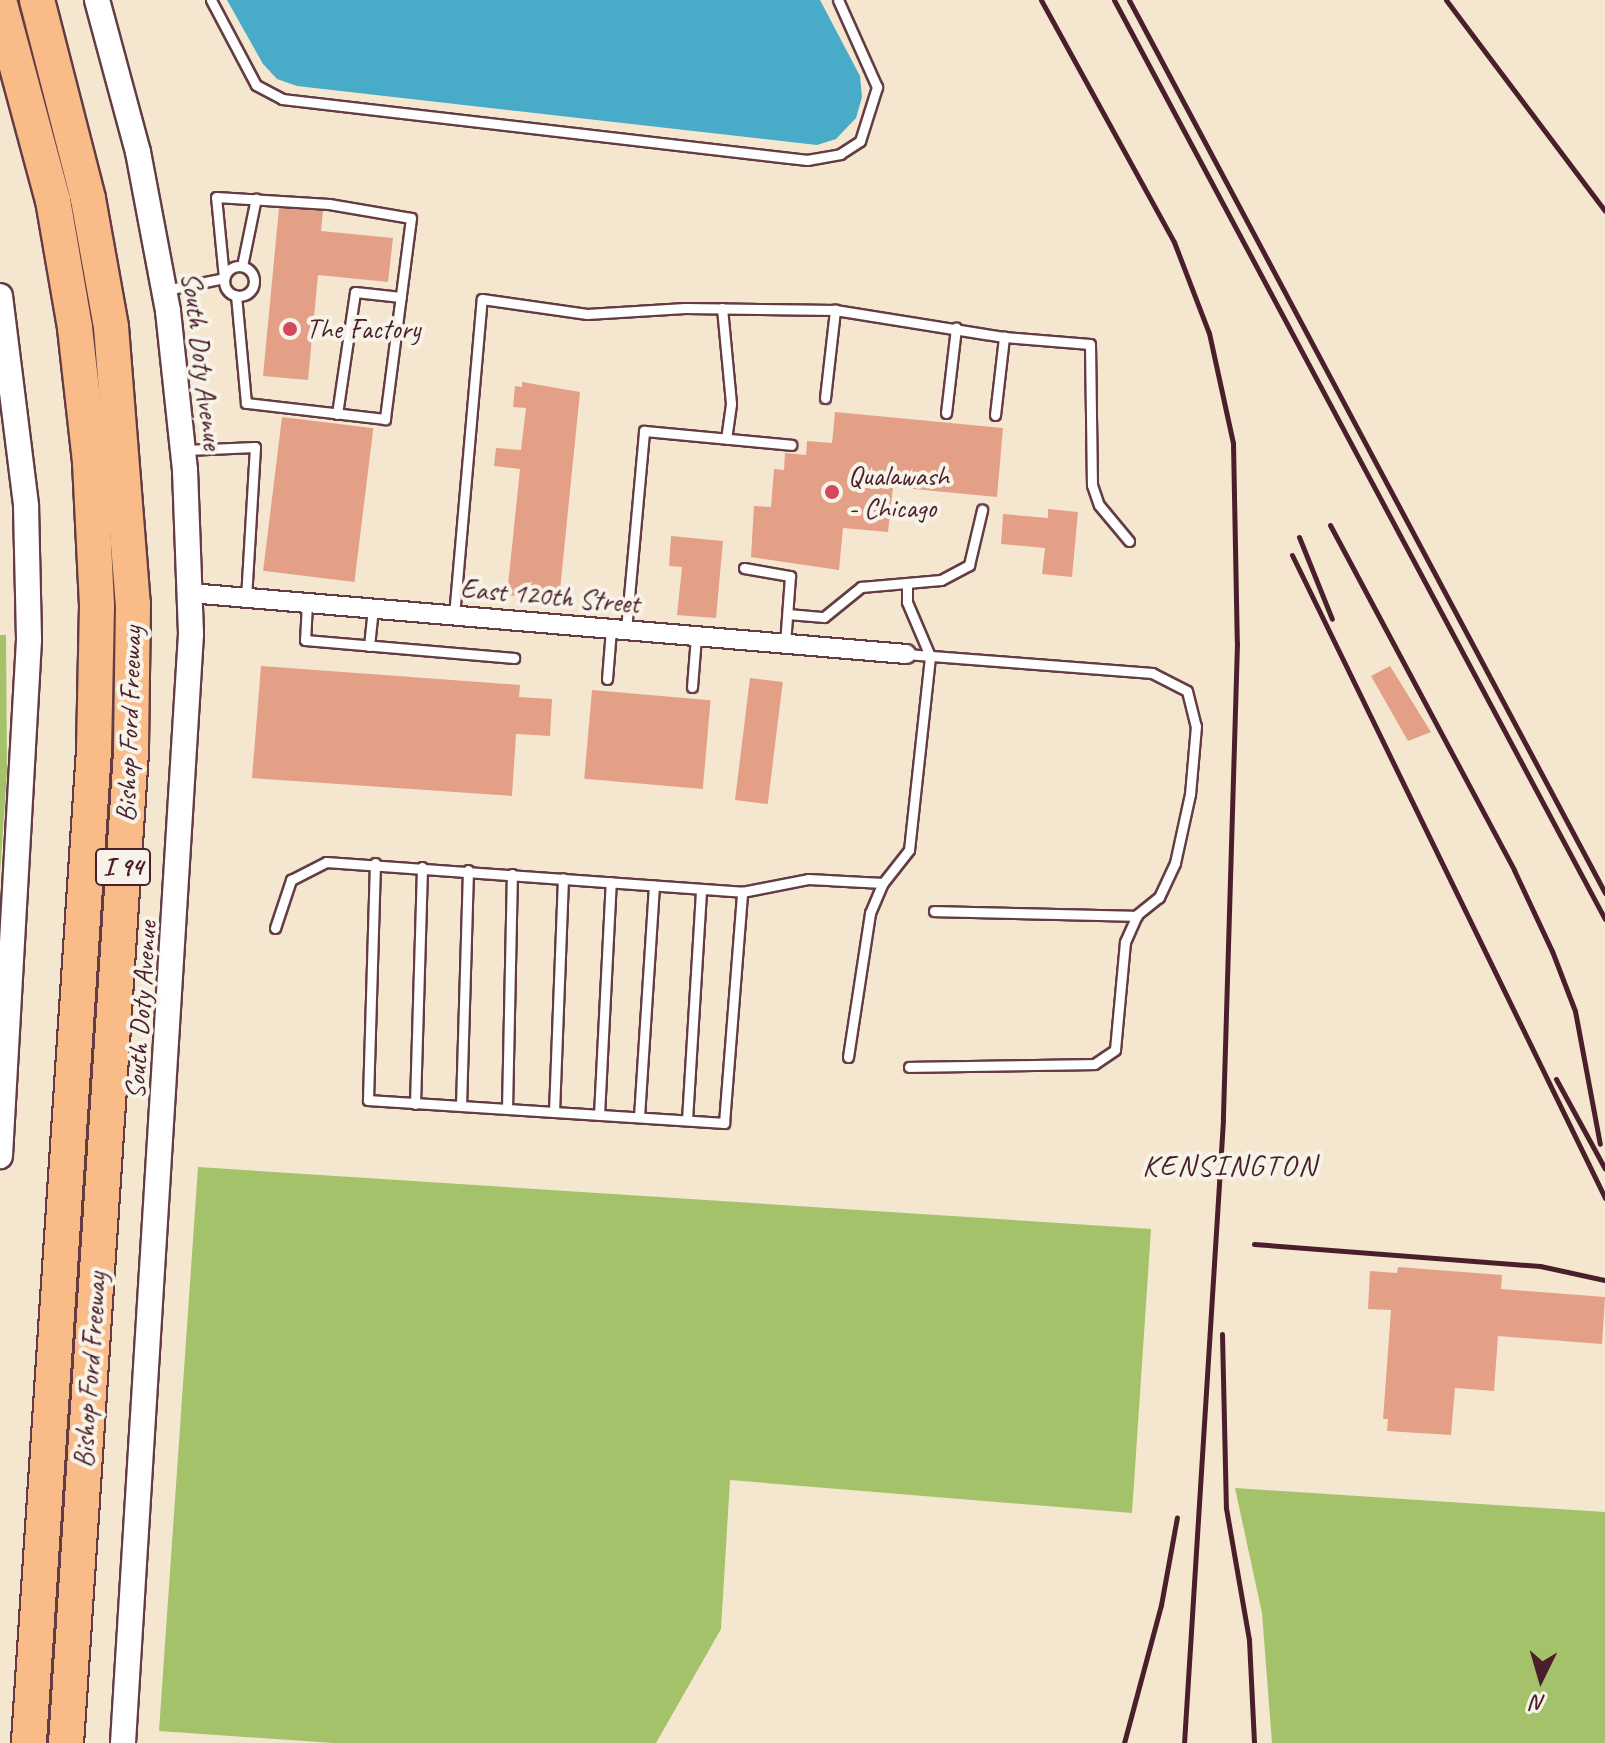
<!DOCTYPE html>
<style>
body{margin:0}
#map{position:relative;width:1605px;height:1743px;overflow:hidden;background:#f5e6d0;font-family:Caveat,sans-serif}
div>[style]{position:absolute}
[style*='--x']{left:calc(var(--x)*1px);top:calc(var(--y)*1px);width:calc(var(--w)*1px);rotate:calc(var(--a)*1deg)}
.green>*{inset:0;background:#a4c26a}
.water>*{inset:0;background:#48abc8}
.building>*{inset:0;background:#e4a087;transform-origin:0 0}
.roads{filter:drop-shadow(2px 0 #643d44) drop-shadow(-2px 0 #643d44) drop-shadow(0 2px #643d44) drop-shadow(0 -2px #643d44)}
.service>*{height:9px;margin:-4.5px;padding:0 4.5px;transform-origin:4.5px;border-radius:4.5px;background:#fff}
.service>.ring{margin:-4.5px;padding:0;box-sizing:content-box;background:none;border:9px solid #fff;border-radius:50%}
.minor>*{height:18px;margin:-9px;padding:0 9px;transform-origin:9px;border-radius:9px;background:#fff}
.tertiary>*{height:24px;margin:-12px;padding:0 12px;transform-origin:12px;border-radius:12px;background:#fff}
.motorway>*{height:34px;margin:-17px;padding:0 17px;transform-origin:17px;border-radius:17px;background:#f9bc89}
.rail>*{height:5px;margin:-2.5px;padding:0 2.5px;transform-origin:2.5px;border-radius:2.5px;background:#4a1f2b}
.dots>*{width:22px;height:22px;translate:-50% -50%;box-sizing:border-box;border:4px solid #f7f3e8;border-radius:50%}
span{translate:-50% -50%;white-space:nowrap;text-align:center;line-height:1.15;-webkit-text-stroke:8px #f7f3e8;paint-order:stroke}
.shield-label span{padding:2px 6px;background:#f7f3e8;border:2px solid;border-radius:6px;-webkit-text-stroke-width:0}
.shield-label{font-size:26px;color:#4a1f2b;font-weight:700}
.poi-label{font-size:28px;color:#4a1f2b}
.left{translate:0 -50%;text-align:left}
.street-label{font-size:28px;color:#4a1f2b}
.neighbourhood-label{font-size:30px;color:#4a1f2b;letter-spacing:2px}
.north{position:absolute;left:1501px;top:1639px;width:80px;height:80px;-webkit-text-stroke:6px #f7f3e8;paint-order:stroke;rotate:185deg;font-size:22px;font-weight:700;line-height:32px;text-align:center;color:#4a1f2b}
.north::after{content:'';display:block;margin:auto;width:28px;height:36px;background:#4a1f2b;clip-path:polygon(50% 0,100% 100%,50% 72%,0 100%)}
</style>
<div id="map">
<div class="green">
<div style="clip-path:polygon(0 635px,6px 635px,7px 771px,0 875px)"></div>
<div style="clip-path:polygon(198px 1167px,1151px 1229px,1132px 1513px,730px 1480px,721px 1629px,656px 1743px,334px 1743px,159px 1731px)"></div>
<div style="clip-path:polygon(1235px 1488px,1605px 1512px,1605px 1743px,1272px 1743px,1262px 1613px)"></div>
</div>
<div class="water">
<div style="clip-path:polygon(227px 0,820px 0,860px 76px,862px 97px,856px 118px,836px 139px,817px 145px,297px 86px,277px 79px,263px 64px)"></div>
</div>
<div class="building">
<div style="clip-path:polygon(279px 208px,323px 211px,321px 231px,393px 238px,388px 282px,318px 275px,308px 380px,263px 376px)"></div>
<div style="clip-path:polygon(522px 382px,580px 392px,559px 600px,507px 595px,520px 469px,494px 466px,496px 448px,521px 450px,526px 408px,513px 407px,515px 386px,522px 387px)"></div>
<div style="clip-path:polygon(835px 412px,1003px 428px,997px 497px,893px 487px,888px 532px,843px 528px,839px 570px,751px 557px,754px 506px,771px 507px,774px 469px,784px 470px,785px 453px,806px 455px,807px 441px,832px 443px)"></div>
<div style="left:282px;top:417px;width:92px;height:155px;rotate:7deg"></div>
<div style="clip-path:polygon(1048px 509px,1078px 512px,1072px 577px,1042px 574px,1045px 548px,1001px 544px,1003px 514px,1048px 518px)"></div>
<div style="clip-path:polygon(671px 536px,723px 541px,716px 618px,677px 615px,682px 567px,669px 566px)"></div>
<div style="clip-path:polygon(261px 666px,520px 685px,519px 697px,552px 699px,550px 736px,516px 734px,512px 796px,252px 778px)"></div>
<div style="clip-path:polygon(1390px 666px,1431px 732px,1408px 741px,1371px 676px)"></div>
<div style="left:750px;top:678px;width:33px;height:123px;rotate:7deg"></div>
<div style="left:592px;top:690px;width:119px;height:89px;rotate:5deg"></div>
<div style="clip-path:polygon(1398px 1267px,1502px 1275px,1501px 1289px,1605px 1297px,1602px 1344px,1498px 1336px,1494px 1391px,1455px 1388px,1451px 1435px,1387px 1431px,1388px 1419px,1383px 1419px,1391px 1310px,1368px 1309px,1370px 1271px,1397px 1273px)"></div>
</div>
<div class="roads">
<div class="service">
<div style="--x:211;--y:0;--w:96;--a:62.1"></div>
<div style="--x:256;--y:85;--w:30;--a:28"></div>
<div style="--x:282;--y:99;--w:529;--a:6.63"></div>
<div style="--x:807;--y:160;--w:34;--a:-10"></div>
<div style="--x:840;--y:154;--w:24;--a:-33"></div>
<div style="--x:860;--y:141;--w:57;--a:-72.5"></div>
<div style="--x:877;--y:87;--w:95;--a:-114.1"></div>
<div style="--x:242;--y:266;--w:69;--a:-78.4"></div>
<div class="ring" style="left:224px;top:266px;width:21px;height:21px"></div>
<div style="--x:166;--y:290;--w:59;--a:-11.7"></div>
<div style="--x:224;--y:278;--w:81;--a:-95.6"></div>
<div style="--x:216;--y:197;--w:113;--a:3.5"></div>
<div style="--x:329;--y:204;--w:83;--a:9.7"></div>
<div style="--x:411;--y:218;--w:203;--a:97.4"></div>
<div style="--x:385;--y:419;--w:140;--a:-173.4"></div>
<div style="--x:246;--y:403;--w:108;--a:-95.3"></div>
<div style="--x:722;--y:308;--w:96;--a:84.6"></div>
<div style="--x:731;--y:404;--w:35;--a:98"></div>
<div style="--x:825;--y:398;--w:89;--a:-83.5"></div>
<div style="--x:946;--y:413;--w:86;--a:-83.3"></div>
<div style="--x:337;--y:414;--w:123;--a:-81.6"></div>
<div style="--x:355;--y:292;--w:46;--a:6.2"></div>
<div style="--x:995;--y:415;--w:79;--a:-83.4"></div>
<div style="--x:186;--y:450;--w:69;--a:-2.5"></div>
<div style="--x:255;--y:447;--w:151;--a:93.4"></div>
<div style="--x:744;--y:568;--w:47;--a:9.9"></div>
<div style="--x:790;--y:576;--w:68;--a:94.2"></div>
<div style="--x:307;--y:603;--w:37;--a:93"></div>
<div style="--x:305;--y:640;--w:210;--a:4.9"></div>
<div style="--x:788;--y:614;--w:36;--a:5"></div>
<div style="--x:824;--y:617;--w:48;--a:-39"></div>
<div style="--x:861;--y:587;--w:80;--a:-5"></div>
<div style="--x:941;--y:580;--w:32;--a:-28"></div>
<div style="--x:969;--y:565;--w:57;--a:-76.7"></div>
<div style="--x:454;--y:616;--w:318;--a:-85"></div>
<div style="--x:482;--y:299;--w:106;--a:8.1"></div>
<div style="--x:587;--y:314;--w:98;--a:-3.5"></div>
<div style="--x:685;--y:308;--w:150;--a:0.8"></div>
<div style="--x:835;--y:310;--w:171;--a:9.1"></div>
<div style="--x:1004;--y:337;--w:86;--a:4.7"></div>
<div style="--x:1090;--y:344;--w:141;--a:89.2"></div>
<div style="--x:1092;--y:485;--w:21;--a:71"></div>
<div style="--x:1099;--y:505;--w:47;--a:50.2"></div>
<div style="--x:626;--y:630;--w:200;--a:-84.8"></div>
<div style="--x:644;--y:431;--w:148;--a:5.4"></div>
<div style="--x:369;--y:646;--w:37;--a:-84"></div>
<div style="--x:906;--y:654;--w:247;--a:4.4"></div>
<div style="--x:1152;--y:673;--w:39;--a:27"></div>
<div style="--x:1187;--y:691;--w:36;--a:76"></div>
<div style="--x:1196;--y:726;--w:68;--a:95"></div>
<div style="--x:1190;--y:794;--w:71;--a:102.3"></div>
<div style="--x:1175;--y:863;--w:38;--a:115"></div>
<div style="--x:1159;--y:897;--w:28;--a:141"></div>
<div style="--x:1137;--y:915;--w:30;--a:114"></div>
<div style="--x:1125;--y:942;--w:108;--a:95.3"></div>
<div style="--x:1115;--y:1050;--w:25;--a:146"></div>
<div style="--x:1094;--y:1064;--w:185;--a:179.1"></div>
<div style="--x:607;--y:679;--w:50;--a:-85.4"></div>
<div style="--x:692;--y:687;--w:51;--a:-85.5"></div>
<div style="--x:375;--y:863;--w:237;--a:91.7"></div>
<div style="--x:368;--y:1100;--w:357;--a:3.7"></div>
<div style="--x:724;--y:1123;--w:232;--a:-85.5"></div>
<div style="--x:934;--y:911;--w:203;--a:1.4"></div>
<div style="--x:275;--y:928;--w:51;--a:-71.6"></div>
<div style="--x:291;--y:880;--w:39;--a:-27"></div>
<div style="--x:326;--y:862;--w:417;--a:4.1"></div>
<div style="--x:742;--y:892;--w:67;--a:-11.1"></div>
<div style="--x:808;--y:879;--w:75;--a:3.1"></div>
<div style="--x:848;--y:1057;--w:146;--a:-81.3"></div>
<div style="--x:870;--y:913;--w:33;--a:-67"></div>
<div style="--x:883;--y:883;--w:42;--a:-51.8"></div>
<div style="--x:909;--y:850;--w:195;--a:-83.8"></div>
<div style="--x:930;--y:656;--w:59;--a:-113.1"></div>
<div style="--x:907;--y:602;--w:16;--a:-90"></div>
<div style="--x:415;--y:1104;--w:237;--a:-88.3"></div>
<div style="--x:461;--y:1106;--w:236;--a:-88.3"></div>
<div style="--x:507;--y:1109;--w:235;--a:-88.8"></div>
<div style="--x:554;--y:1112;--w:234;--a:-87.8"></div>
<div style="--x:599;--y:1115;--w:233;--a:-87.1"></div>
<div style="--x:639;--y:1117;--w:232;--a:-86.3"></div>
<div style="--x:687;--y:1120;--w:231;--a:-86.5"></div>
</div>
<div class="minor">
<div style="--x:190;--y:593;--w:719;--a:4.87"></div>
</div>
<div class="tertiary">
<div style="--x:97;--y:0;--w:157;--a:74.9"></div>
<div style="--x:138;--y:152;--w:162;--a:79.3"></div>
<div style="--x:168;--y:311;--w:160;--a:83.9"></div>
<div style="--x:185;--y:470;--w:164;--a:87.9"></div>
<div style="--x:191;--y:634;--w:1111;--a:93.51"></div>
<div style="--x:0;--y:296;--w:212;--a:82.9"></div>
<div style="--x:26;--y:506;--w:134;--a:88.7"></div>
<div style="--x:29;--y:640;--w:517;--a:93.22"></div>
</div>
<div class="motorway">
<div style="--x:37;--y:0;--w:205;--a:75.6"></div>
<div style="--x:88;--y:199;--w:130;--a:79.8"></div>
<div style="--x:111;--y:327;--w:278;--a:85.5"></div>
<div style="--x:133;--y:604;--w:148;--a:90.8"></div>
<div style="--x:131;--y:752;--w:993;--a:93.75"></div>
<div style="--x:0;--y:4;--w:203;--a:74.9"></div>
<div style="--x:53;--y:200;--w:130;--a:80.2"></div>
<div style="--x:75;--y:328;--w:135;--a:83.6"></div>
<div style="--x:90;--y:462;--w:144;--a:87.2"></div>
<div style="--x:97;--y:606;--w:144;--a:91.2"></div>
<div style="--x:94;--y:750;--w:995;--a:93.75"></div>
</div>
</div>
<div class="rail">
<div style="--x:1041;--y:0;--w:276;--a:61.2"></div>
<div style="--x:1174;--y:242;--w:97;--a:69"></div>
<div style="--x:1209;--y:333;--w:113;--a:77.7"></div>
<div style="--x:1233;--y:443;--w:200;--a:88.9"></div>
<div style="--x:1237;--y:643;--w:477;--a:91.7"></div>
<div style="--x:1223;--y:1120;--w:624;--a:93.58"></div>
<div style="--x:1114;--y:0;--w:1042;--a:61.89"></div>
<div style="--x:1129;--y:0;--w:1012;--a:61.94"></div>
<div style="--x:1446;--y:0;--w:264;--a:53"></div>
<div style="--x:1330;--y:525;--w:391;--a:61.9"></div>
<div style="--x:1514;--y:870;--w:89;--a:64.9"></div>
<div style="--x:1552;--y:951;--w:64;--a:69"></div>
<div style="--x:1575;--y:1011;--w:135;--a:79.4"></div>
<div style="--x:1299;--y:537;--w:88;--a:68.1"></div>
<div style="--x:1292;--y:555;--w:715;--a:64.04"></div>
<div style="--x:1556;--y:1079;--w:102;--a:61.4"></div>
<div style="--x:1254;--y:1244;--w:287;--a:4.4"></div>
<div style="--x:1540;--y:1266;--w:66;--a:12.2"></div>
<div style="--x:1222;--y:1334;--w:174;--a:88.7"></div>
<div style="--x:1226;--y:1508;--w:134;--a:80.1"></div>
<div style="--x:1249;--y:1640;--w:103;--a:87.2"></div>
<div style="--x:1124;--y:1743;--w:143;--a:-75"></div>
<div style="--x:1161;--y:1605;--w:89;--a:-79.7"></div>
</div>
<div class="dots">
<div style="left:290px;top:329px;background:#d1495b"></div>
<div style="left:832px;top:492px;background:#d1495b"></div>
</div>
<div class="shield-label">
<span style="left:123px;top:867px">I 94</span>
</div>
<div class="poi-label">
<span class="left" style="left:306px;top:329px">The Factory</span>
<span class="left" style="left:848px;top:492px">Qualawash<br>- Chicago</span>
</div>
<div class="street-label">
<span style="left:202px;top:361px;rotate:83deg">South Doty Avenue</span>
<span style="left:550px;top:596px;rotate:5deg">East 120th Street</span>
<span style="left:129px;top:724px;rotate:-88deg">Bishop Ford Freeway</span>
<span style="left:141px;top:1010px;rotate:-86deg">South Doty Avenue</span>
<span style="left:90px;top:1370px;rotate:-86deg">Bishop Ford Freeway</span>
</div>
<div class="neighbourhood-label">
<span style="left:1230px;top:1165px">KENSINGTON</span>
</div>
<div class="north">N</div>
</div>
